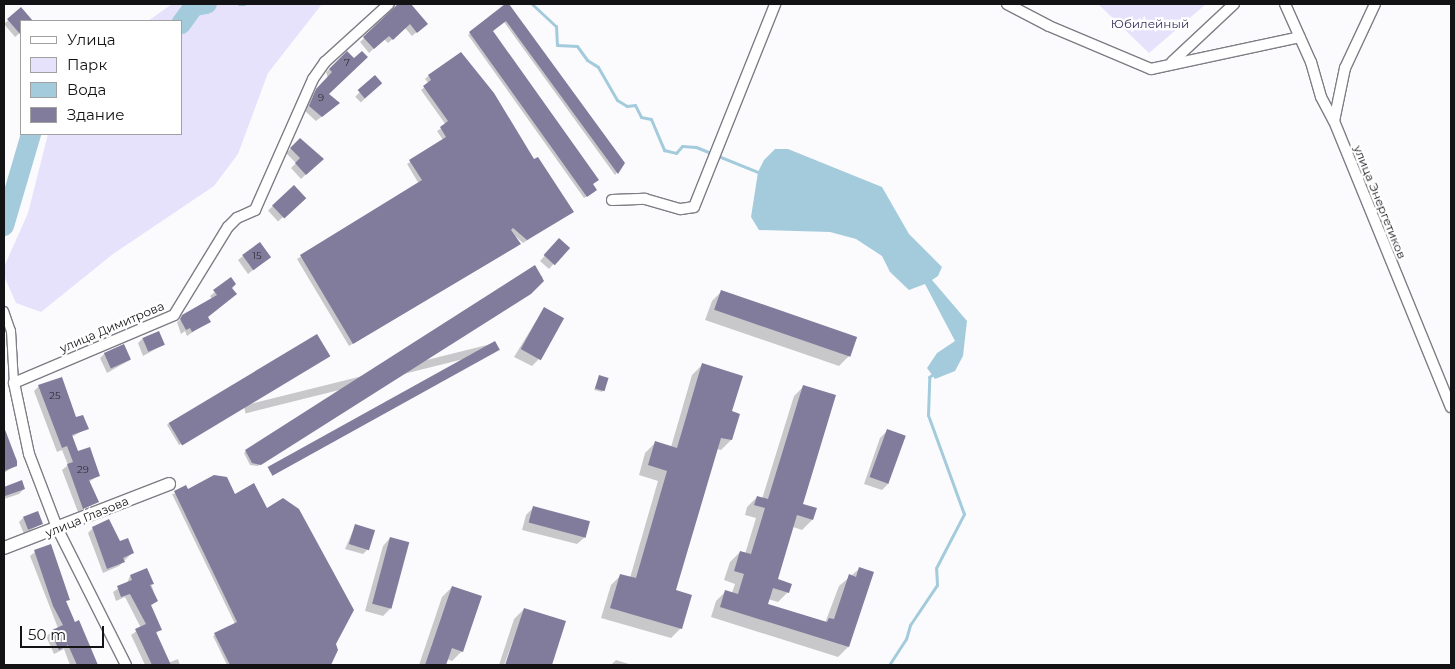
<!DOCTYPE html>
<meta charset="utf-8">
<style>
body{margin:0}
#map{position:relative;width:1455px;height:669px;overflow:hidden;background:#fbfbfe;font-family:Montserrat,sans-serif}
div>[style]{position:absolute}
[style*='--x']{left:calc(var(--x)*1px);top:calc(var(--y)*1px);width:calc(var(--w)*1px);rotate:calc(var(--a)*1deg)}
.green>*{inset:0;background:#e6e2fc}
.water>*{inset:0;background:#a4cbdc}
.shadow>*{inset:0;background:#0003;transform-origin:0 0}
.stream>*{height:3px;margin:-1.5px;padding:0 1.5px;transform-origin:1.5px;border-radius:1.5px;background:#a4cbdc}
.river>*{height:20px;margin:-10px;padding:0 10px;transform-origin:10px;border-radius:10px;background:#a4cbdc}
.building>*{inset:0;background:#827c9c;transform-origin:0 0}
.roads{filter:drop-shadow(1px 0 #7e7d85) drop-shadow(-1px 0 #7e7d85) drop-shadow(0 1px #7e7d85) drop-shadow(0 -1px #7e7d85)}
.pedestrian>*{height:8px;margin:-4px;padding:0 4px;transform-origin:4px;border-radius:4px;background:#fff}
.minor>*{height:10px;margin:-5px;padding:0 5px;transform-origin:5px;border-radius:5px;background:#fff}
.tertiary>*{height:12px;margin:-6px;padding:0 6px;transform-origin:6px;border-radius:6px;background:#fff}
span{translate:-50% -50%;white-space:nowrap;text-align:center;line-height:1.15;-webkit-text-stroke:4.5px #fff;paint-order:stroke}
.number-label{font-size:10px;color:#2f2d38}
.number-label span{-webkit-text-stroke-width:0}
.park-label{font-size:12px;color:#392f5c}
.street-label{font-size:12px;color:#131316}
.frame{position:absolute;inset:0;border:5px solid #131316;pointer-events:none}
.legend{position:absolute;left:20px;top:20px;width:162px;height:115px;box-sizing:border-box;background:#fff;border:1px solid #a1a1a2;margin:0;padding:6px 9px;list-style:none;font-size:15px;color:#131316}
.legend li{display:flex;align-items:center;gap:10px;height:25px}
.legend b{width:25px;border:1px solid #a1a1a2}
.scale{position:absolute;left:20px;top:626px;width:84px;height:22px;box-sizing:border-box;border:2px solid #131316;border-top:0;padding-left:6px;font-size:15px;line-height:18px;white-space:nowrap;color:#131316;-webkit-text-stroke:4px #fff;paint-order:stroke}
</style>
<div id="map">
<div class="green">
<div style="clip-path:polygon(172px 4px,322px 4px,268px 73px,238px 154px,214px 186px,113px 254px,41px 312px,16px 303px,4px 276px,4px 267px,28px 213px,48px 134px,181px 134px,181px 21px,148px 21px)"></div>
<div style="clip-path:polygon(1098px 4px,1206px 4px,1149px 53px)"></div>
</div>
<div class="water">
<div style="clip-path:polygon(775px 149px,788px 149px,882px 187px,909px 234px,942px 267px,938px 276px,932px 280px,967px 321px,963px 356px,955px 371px,935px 379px,927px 368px,937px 353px,955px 341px,925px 284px,909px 290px,890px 272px,882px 256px,856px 239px,830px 232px,759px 230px,751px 217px,758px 172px,764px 160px)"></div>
</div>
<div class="shadow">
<div style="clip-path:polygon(400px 4px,409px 4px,426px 24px,412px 36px,405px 28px,388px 43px,384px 39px,369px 53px,360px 42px)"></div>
<div style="clip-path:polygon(507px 4px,624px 163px,615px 175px,504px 22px,492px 31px,592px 184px,594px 192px,584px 198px,468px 35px)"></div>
<div style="clip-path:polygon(21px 9px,32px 21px,21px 21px,21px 32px,15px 37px,4px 24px)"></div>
<div style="clip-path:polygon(347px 53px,327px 94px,333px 108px,316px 121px,305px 111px,311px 96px,328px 78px,326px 72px)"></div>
<div style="clip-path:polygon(428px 76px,534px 161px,573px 212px,523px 243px,513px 234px,519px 244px,516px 247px,349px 346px,297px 259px,419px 184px,407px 164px,443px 140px,437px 131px,446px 125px,421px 90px,429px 84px,425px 79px)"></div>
<div style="left:375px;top:77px;width:8px;height:28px;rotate:45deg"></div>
<div style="clip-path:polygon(300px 140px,322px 159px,301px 179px,291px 168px,296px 163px,286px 153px)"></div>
<div style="left:294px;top:187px;width:15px;height:35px;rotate:48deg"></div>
<div style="clip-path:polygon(554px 245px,568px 248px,549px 269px,540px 261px)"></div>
<div style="clip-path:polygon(243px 256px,270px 257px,248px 274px,238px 260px)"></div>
<div style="clip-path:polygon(535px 266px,543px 278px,527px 296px,258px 466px,250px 465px,244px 453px,246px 451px)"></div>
<div style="clip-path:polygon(231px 279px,207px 318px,209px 321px,187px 336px,185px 331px,181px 334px,177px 322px,212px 299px,210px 296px)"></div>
<div style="clip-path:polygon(722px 291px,849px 356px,839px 366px,705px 320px,712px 301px)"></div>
<div style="clip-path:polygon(544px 308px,539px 359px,532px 366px,514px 357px)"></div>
<div style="clip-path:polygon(143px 338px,163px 345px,143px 356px,138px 343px)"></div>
<div style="left:495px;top:343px;width:8px;height:259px;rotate:76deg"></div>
<div style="clip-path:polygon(105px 353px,130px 360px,107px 373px,100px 358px)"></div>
<div style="clip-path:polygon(326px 358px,179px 445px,167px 425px,169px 423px)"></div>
<div style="clip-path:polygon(702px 365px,731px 412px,738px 415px,731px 440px,721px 450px,717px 449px,674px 591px,681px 628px,671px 638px,601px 618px,611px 585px,621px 575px,630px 578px,658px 481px,639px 475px,645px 453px,655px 443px,671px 447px,692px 375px)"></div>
<div style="clip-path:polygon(600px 377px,607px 379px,602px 392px,594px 390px)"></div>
<div style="clip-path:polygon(39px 386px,87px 428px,72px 437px,78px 453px,99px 475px,89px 482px,97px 502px,78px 512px,62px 470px,68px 465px,62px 450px,57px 452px,34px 391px)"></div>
<div style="clip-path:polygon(804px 386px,801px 505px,812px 520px,802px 530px,793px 527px,776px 580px,788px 592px,778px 602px,768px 599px,767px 605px,825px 623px,839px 586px,859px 569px,872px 573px,848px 647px,838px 657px,711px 617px,716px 601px,726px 591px,732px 593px,735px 584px,724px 580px,730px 562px,740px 552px,745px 554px,756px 518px,745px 515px,747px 507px,757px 497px,762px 499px,794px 396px)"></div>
<div style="clip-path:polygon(887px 431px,889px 483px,882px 490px,864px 484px,880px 438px)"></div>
<div style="clip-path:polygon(4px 435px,16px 465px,4px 473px)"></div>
<div style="clip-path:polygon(21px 482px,24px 489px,19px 494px,4px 499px,4px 488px)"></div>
<div style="clip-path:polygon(187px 491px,235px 495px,334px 644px,337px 650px,330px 665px,227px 665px,213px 636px,235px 624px,172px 494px)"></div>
<div style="clip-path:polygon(533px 508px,588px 522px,585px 537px,577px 544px,522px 530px,526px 515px)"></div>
<div style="clip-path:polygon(24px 517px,41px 524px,24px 534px,19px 522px)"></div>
<div style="clip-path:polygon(355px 526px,368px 549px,363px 554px,345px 549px)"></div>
<div style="clip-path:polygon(93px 528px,119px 543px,133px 552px,119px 566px,103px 573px,88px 533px)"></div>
<div style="clip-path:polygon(390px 538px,390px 609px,383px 616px,365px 611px,383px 546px)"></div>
<div style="clip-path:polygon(35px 552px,68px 599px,65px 603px,74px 624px,79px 622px,96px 665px,70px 665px,64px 649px,54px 654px,46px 636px,58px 628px,30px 556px)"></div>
<div style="clip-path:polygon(146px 569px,157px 601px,150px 606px,161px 629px,155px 634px,168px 663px,178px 659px,180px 665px,145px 665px,131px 635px,141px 628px,125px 597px,116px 601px,113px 592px,127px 583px,130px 576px)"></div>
<div style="clip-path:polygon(452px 587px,462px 651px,452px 661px,447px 659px,445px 665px,419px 665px,442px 597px)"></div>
<div style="clip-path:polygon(524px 609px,565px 622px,551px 665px,507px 665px,521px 619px,504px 665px,499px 665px,514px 619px)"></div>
<div style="clip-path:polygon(616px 660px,632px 665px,611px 665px)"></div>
</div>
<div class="stream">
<div style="--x:239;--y:4;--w:5;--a:0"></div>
<div style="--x:532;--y:4;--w:33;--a:43"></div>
<div style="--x:556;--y:26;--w:19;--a:87"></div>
<div style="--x:557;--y:45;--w:20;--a:3"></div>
<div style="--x:577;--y:46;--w:17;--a:54"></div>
<div style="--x:587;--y:60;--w:13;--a:32"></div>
<div style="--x:598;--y:67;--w:38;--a:60"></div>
<div style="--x:617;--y:100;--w:12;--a:31"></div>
<div style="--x:627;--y:106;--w:8;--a:-7"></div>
<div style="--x:635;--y:105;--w:13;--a:63"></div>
<div style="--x:641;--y:117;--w:10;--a:11"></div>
<div style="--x:651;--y:119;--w:34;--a:67"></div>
<div style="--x:664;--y:150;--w:12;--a:14"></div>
<div style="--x:676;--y:153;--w:9;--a:-49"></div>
<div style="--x:682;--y:146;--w:14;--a:4"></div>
<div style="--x:696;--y:147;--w:69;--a:22.1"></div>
<div style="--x:889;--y:665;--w:31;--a:-57"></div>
<div style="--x:906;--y:639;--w:15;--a:-74"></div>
<div style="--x:910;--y:625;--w:48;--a:-56"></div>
<div style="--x:937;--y:585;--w:17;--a:-93"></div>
<div style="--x:936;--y:568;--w:61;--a:-62.6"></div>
<div style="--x:964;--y:514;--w:105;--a:-110"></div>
<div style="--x:928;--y:415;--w:38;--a:-88"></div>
<div style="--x:929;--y:377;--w:7;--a:-34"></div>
</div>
<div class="river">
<div style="--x:181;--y:24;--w:22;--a:-54"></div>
<div style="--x:194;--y:6;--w:13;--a:-9"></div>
<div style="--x:4;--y:226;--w:96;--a:-73.6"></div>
</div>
<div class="building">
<div style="clip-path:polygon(398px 4px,411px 4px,428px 24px,417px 33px,410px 24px,393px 40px,389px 36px,374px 49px,363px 37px)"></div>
<div style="clip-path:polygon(505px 4px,509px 4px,625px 163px,618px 174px,506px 21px,493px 31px,599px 180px,593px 184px,597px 190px,587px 197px,469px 32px)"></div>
<div style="clip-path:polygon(21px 7px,33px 21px,21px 21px,21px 35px,7px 19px)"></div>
<div style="clip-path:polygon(347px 51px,354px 58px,362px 51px,368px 57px,329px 94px,340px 103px,322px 117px,309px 106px,316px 89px,332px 72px,329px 69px)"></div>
<div style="clip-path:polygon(461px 52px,494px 93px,534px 159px,538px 157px,574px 212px,527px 240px,513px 228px,511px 230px,521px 244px,353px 344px,300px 255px,422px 180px,409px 160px,446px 137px,440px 127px,448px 121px,423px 86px,431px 80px,428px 75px)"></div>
<div style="left:375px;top:75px;width:11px;height:23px;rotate:49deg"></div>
<div style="clip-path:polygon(300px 138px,324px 159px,306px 175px,295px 163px,300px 158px,290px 148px)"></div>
<div style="left:294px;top:185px;width:18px;height:30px;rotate:47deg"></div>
<div style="left:559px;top:238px;width:15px;height:23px;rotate:42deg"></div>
<div style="left:260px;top:242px;width:19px;height:22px;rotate:54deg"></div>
<div style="clip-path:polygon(535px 265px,544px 281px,531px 294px,261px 465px,252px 463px,245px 450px)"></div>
<div style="clip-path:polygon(231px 277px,236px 284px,232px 288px,237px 294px,208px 317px,211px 322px,192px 332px,190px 328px,186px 330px,180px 319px,182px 315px,217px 295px,213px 290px)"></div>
<div style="left:721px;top:290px;width:144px;height:21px;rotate:19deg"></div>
<div style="left:544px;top:307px;width:23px;height:48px;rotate:29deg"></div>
<div style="left:159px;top:331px;width:15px;height:18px;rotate:67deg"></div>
<div style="left:317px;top:334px;width:26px;height:173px;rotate:59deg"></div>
<div style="left:495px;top:341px;width:10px;height:260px;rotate:61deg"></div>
<div style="left:124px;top:344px;width:17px;height:22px;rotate:66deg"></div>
<div style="clip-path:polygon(702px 363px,743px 376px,732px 411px,740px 414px,732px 440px,721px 438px,676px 590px,692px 595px,682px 629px,610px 608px,620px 574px,636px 578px,667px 471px,648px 465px,655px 441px,677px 448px)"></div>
<div style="left:599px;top:375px;width:10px;height:14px;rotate:17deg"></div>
<div style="clip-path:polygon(62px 377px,76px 417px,83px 415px,89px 429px,72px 435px,78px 451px,90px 447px,100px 476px,89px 480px,99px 502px,83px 509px,67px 464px,73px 462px,67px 446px,62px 448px,38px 385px)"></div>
<div style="clip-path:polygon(803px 385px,836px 395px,803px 504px,817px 508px,813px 520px,797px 515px,778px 579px,792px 584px,789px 593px,773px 588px,768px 604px,827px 622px,829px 618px,834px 619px,849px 574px,856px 577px,859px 567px,874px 572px,849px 647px,720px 607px,725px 590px,738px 594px,744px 574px,734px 571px,740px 551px,751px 554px,765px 508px,754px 505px,757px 496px,768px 499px)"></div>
<div style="clip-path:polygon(4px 427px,17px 461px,17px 466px,4px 471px)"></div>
<div style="left:887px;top:429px;width:20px;height:51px;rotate:20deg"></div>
<div style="clip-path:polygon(214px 475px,227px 477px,235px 494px,254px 483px,267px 508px,283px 498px,299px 509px,354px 610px,336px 644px,338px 650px,331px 665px,230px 665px,214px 633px,237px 622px,174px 491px,186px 485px,188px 489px)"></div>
<div style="clip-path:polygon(22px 480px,25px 489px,5px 496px,4px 487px)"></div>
<div style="left:533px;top:506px;width:59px;height:17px;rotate:15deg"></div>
<div style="left:38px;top:511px;width:14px;height:16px;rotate:69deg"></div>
<div style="clip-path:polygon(109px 519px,120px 541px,128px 538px,134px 553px,123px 558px,125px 562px,107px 569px,92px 527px)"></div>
<div style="left:355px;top:524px;width:21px;height:21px;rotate:17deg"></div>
<div style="left:390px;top:537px;width:20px;height:69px;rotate:15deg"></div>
<div style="clip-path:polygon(51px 544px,70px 600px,66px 601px,75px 622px,79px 620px,98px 665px,77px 665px,68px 645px,59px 650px,50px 631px,63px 625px,53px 606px,34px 550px)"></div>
<div style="clip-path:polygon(147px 568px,154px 584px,150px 585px,158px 601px,151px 605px,162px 630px,156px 632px,171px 665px,152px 665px,135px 629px,146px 624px,130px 594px,121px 597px,117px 586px,132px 580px,130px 575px)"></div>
<div style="clip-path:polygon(452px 586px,482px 596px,463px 652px,452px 648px,446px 665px,425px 665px)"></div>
<div style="clip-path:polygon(524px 608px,566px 621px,552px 665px,505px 665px)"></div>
</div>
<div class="roads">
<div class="pedestrian">
<div style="--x:4;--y:311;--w:21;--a:71"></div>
<div style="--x:11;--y:331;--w:52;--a:86.7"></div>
</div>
<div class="minor">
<div style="--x:1007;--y:4;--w:47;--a:27.6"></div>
<div style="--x:1049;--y:26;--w:111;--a:22.9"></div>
<div style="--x:1151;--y:69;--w:152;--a:-12.1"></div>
<div style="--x:1285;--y:4;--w:64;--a:65.9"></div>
<div style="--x:1311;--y:62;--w:36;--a:74"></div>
<div style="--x:1321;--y:97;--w:27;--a:62"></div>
<div style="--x:1375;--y:4;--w:71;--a:115.1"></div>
<div style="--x:1345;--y:68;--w:54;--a:101.7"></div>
<div style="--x:1334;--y:121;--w:309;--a:67.8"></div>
<div style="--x:1172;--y:62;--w:85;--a:-43.1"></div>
<div style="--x:612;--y:200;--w:33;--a:-2"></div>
<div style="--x:645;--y:199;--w:37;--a:16"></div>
<div style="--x:681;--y:209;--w:13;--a:-9"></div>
<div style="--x:694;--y:207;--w:219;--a:-68.2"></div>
<div style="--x:126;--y:665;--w:151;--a:-116.7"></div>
<div style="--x:58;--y:530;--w:81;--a:-110.9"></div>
<div style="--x:29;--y:454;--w:73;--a:-101.9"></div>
<div style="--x:14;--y:383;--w:174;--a:-23"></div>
<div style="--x:174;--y:315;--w:103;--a:-58.5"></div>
<div style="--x:228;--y:227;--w:13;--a:-45"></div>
<div style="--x:237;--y:218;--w:20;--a:-24"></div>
<div style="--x:255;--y:210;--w:143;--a:-66.1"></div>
<div style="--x:313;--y:79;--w:21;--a:-55"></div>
<div style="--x:325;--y:62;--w:86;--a:-42.2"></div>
</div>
<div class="tertiary">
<div style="--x:4;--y:548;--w:177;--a:-21.2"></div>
</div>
</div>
<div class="number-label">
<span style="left:347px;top:63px">7</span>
<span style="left:321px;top:98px">9</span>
<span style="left:257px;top:256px">15</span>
<span style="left:55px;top:396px">25</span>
<span style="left:83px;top:470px">29</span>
</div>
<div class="park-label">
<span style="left:1150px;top:24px">Юбилейный</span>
</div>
<div class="street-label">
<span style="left:1380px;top:202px;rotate:68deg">улица Энергетиков</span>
<span style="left:112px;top:327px;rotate:-23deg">улица Димитрова</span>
<span style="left:87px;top:517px;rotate:-22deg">улица Глазова</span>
</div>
<div class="frame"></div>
<ul class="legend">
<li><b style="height:6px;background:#fff"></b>Улица</li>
<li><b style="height:14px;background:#e6e2fc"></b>Парк</li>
<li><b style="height:14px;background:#a4cbdc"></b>Вода</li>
<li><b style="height:14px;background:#827c9c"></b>Здание</li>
</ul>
<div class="scale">50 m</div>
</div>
